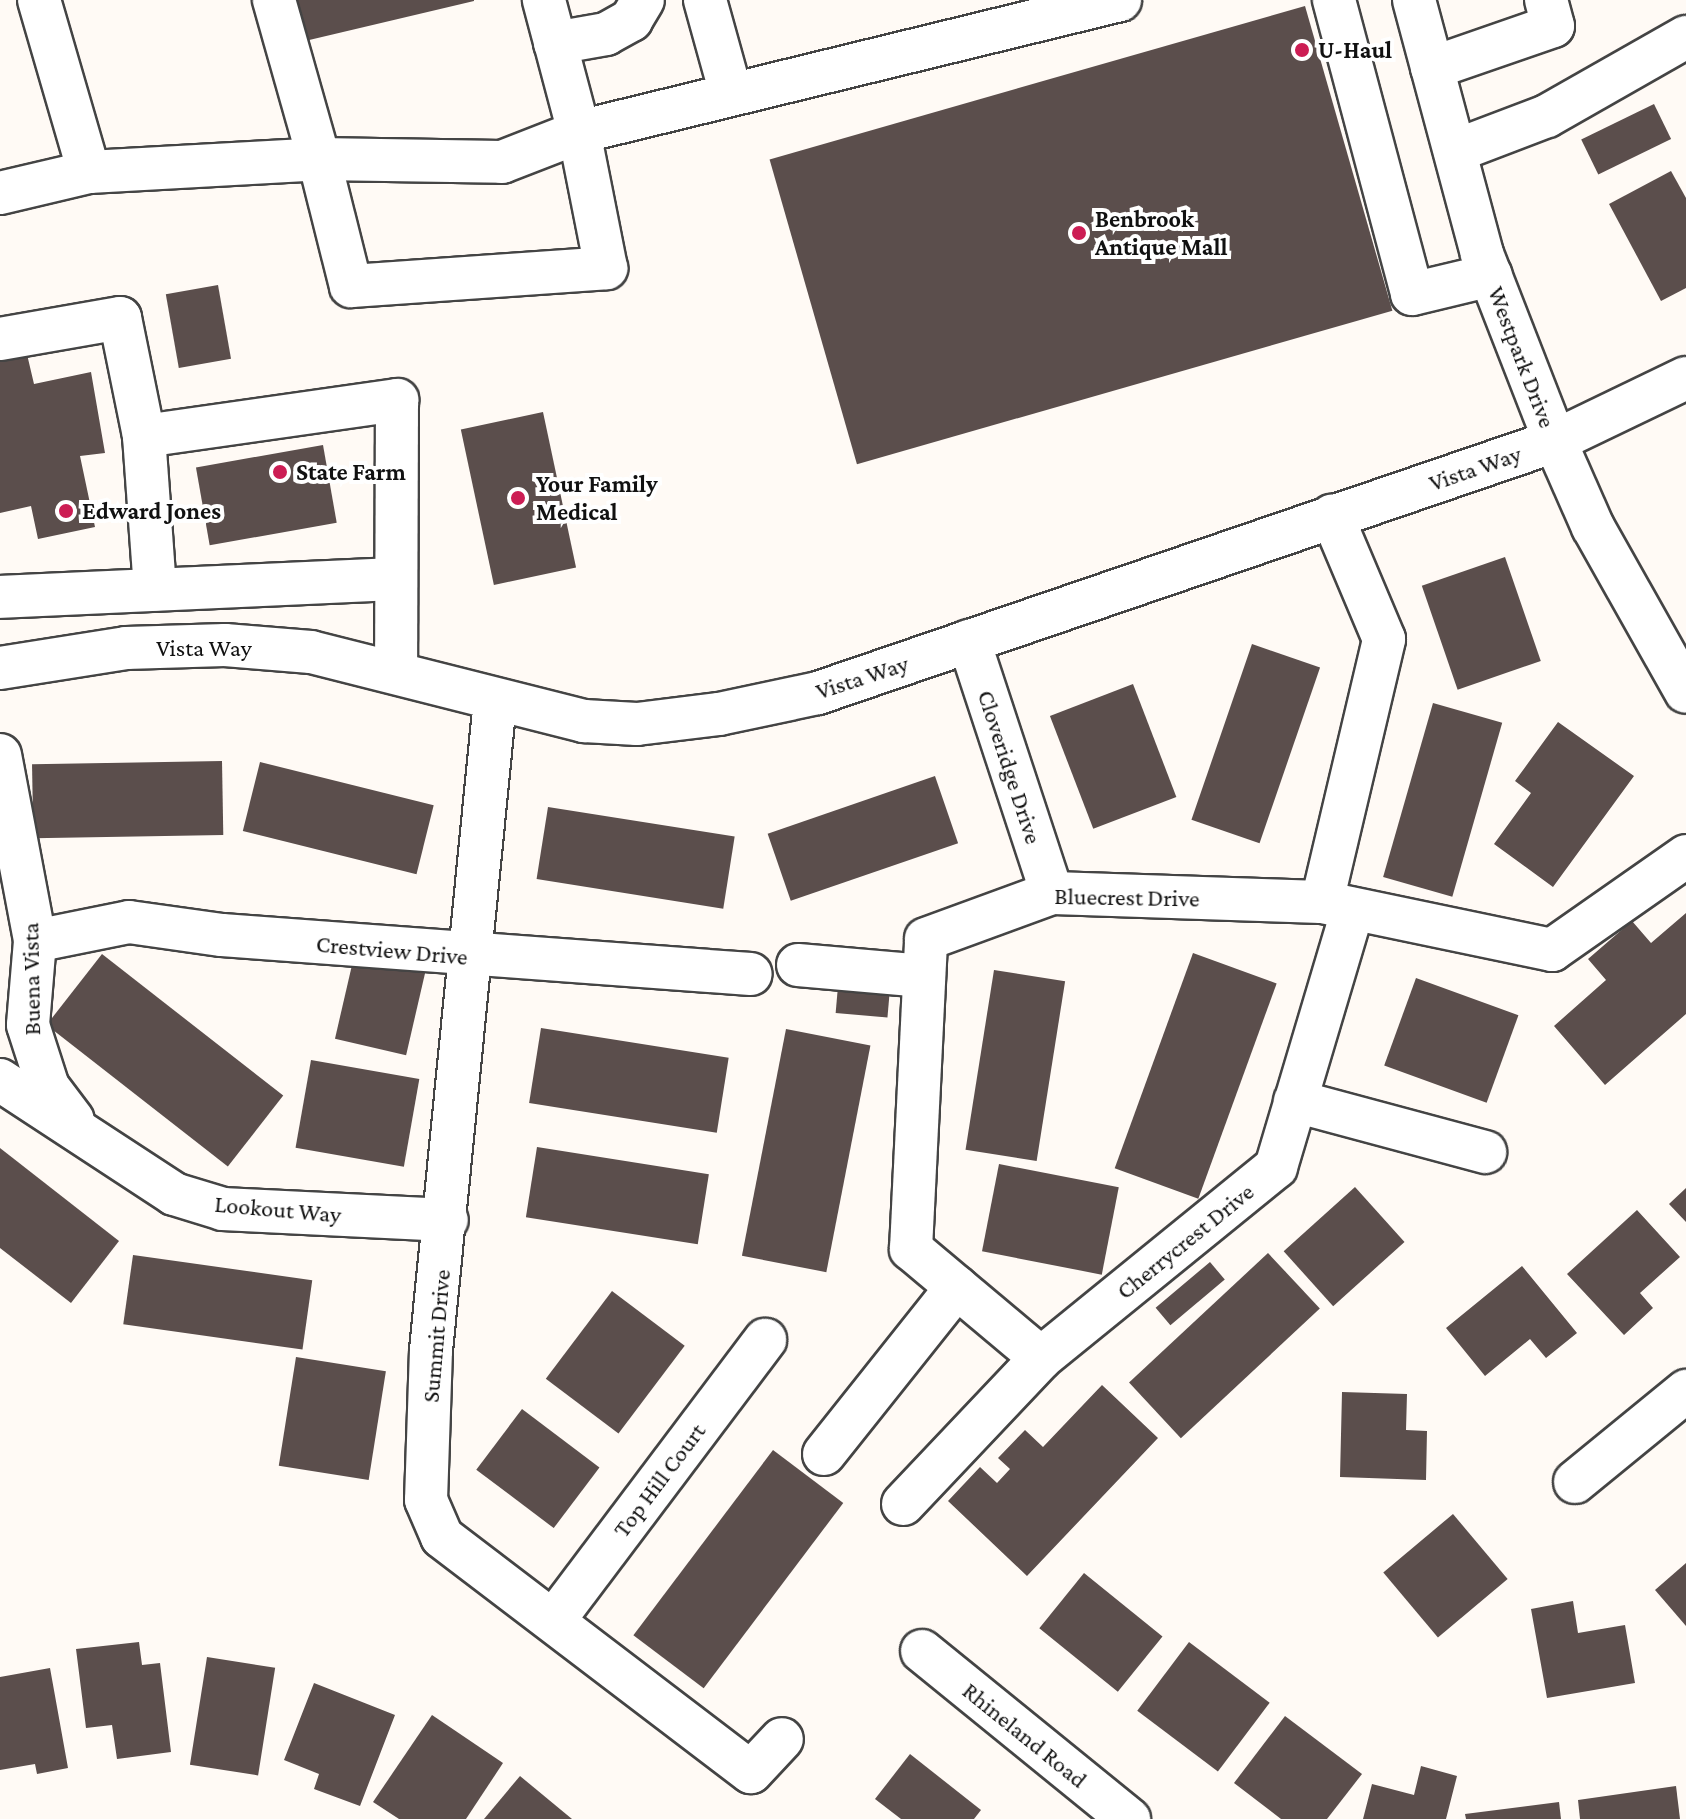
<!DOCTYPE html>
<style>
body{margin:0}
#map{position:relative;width:1686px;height:1819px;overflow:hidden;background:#fffaf5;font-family:"Crimson Pro",serif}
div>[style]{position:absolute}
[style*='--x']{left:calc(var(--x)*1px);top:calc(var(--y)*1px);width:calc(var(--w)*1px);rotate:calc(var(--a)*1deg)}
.building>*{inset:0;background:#5b4e4c;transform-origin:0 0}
.roads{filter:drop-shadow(2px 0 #444) drop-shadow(-2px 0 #444) drop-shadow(0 2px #444) drop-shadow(0 -2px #444)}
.minor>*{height:42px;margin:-21px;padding:0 21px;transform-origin:21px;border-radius:21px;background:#fff}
.dots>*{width:22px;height:22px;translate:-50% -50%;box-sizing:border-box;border:4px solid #fff;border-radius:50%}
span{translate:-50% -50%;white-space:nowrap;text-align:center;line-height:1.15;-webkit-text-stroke:8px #fff;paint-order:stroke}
.poi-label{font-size:24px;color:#111;font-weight:700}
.left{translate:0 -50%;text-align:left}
.street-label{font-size:24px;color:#111}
</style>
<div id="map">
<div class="building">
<div style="clip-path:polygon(292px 0,474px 0,474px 1px,305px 41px)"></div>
<div style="left:1305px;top:6px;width:317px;height:557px;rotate:74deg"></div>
<div style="left:1654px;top:104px;width:39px;height:81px;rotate:64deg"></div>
<div style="clip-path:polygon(1671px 171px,1686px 198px,1686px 288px,1661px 301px,1609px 204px)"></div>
<div style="left:218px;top:285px;width:75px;height:53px;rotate:80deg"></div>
<div style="clip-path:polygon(26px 350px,34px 384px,91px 372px,105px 453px,80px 456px,95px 527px,38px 539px,31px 506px,0 513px,0 356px)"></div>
<div style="left:543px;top:412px;width:159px;height:84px;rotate:78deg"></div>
<div style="left:323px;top:445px;width:79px;height:129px;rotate:80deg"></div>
<div style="left:1505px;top:557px;width:110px;height:88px;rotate:71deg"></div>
<div style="left:1252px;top:644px;width:72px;height:186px;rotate:19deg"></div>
<div style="left:1133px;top:684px;width:121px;height:89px;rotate:69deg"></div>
<div style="left:1433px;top:703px;width:72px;height:181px;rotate:16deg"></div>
<div style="clip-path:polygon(1558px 722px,1634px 776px,1553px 887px,1494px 844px,1531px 793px,1515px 781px)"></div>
<div style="left:222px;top:761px;width:74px;height:190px;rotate:89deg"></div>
<div style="left:260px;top:762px;width:179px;height:71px;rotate:14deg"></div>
<div style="left:935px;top:776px;width:71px;height:177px;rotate:71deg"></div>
<div style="left:548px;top:807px;width:189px;height:73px;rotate:9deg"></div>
<div style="clip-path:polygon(1686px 913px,1686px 1014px,1605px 1085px,1554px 1026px,1606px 980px,1588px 959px,1632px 921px,1651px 943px)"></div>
<div style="left:355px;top:952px;width:73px;height:89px;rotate:13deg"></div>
<div style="left:1193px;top:953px;width:89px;height:229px;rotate:20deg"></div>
<div style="left:102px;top:954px;width:230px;height:90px;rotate:38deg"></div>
<div style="left:994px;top:970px;width:72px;height:182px;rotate:9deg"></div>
<div style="left:1416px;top:978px;width:109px;height:93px;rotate:20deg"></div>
<div style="left:838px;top:986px;width:52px;height:27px;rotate:5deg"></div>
<div style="left:541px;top:1028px;width:190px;height:76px;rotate:9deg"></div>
<div style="left:786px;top:1029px;width:86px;height:231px;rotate:11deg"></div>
<div style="left:311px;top:1060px;width:110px;height:89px;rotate:10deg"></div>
<div style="left:537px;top:1147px;width:174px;height:71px;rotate:9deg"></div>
<div style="clip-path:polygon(0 1148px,119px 1241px,71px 1303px,0 1248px)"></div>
<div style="left:999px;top:1164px;width:122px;height:89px;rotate:11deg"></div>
<div style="left:1355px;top:1187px;width:74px;height:96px;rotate:48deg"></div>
<div style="clip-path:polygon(1686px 1188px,1686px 1222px,1669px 1204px)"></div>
<div style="clip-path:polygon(1637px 1210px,1680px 1257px,1640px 1293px,1653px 1308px,1624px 1335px,1567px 1274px)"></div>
<div style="left:1268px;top:1253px;width:76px;height:190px;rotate:47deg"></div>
<div style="left:133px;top:1255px;width:181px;height:70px;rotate:8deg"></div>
<div style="left:1210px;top:1262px;width:23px;height:71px;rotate:50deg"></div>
<div style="clip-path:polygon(1522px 1266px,1577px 1333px,1546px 1358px,1530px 1339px,1485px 1376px,1446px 1328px)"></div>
<div style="left:612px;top:1291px;width:91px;height:110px;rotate:37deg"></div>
<div style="left:296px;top:1357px;width:91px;height:110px;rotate:9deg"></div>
<div style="clip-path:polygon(1102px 1385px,1158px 1438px,1027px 1576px,948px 1501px,980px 1467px,997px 1483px,1010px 1469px,998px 1458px,1025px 1430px,1043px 1447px)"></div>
<div style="clip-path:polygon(1342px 1392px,1407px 1394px,1406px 1430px,1427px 1431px,1426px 1480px,1340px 1477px)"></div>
<div style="left:522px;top:1409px;width:97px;height:76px;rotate:37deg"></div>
<div style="left:773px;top:1450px;width:88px;height:232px;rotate:37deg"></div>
<div style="left:1453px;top:1514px;width:85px;height:91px;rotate:50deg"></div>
<div style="clip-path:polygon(1686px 1563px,1686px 1626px,1655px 1590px)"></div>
<div style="left:1084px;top:1573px;width:101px;height:71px;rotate:39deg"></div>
<div style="clip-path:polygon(1573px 1601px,1578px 1633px,1625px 1625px,1635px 1683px,1547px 1698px,1531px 1609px)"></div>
<div style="clip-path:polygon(139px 1642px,142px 1665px,160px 1663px,171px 1752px,117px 1759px,112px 1725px,86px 1728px,76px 1649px)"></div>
<div style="left:1189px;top:1642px;width:101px;height:86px;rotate:37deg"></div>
<div style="left:207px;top:1657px;width:69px;height:109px;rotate:9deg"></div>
<div style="clip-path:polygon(50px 1668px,68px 1768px,37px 1774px,35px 1764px,0 1770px,0 1677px)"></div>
<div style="clip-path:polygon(314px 1683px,395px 1715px,360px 1806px,314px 1789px,319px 1774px,284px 1760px)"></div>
<div style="clip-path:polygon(432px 1715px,503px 1763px,466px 1819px,399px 1819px,373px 1802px)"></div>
<div style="clip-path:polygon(1285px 1716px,1362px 1774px,1327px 1819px,1281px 1819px,1234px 1783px)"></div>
<div style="clip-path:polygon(910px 1754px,981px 1810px,974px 1819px,901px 1819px,875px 1799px)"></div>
<div style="clip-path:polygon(1421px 1766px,1457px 1776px,1446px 1819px,1363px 1819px,1372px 1784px,1414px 1795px)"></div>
<div style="clip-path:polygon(520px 1776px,572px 1819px,484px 1819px)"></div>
<div style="clip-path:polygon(1676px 1786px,1680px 1819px,1580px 1819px,1578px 1800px)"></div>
<div style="clip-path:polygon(1559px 1802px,1561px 1819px,1466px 1819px,1465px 1814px)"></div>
</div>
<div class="roads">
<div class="minor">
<div style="--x:274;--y:0;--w:165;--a:74.2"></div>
<div style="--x:319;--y:159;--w:183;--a:0.9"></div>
<div style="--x:502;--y:162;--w:83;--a:-21.3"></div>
<div style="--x:579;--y:132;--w:137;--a:-104.9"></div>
<div style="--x:705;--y:0;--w:98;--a:74.5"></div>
<div style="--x:1334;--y:0;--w:304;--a:75.1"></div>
<div style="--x:1412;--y:294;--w:81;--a:-13.5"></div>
<div style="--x:1414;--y:0;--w:263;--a:75"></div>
<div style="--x:1482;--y:254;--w:201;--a:68.7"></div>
<div style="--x:1555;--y:441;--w:94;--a:66.2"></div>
<div style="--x:1593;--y:527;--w:189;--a:60.6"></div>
<div style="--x:555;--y:43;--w:52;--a:-10"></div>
<div style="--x:606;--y:34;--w:29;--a:-29"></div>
<div style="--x:631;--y:20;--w:23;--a:-59"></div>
<div style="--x:1432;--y:68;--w:128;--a:-19.1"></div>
<div style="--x:1553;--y:26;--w:27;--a:-105"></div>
<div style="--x:1455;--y:151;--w:98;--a:-20.8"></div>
<div style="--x:1547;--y:116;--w:160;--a:-29.6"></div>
<div style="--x:89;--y:172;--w:230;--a:-3.2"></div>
<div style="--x:319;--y:159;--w:131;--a:75.9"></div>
<div style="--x:351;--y:286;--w:256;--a:-4"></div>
<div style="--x:606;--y:268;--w:139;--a:-101.2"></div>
<div style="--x:579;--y:132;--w:557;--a:-13.71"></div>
<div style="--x:0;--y:193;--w:91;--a:-13.3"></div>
<div style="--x:89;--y:172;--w:179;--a:-106.2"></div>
<div style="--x:0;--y:339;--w:122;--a:-9.9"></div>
<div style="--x:120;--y:318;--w:120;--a:78.5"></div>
<div style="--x:144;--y:436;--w:256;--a:-8.1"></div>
<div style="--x:397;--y:400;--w:272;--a:90.2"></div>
<div style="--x:144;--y:436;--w:154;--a:85.9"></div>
<div style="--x:0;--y:597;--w:396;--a:-2.6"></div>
<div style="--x:969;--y:641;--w:265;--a:71.8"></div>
<div style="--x:0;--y:668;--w:128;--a:-9"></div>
<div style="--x:126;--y:648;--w:99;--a:-1.7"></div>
<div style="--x:225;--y:645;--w:86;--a:4.7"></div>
<div style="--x:311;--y:652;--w:282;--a:14.2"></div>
<div style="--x:584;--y:721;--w:53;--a:3.2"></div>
<div style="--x:637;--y:724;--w:83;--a:-7"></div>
<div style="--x:719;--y:714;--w:101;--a:-12"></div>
<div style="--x:818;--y:693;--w:779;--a:-18.88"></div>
<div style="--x:1555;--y:441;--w:145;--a:-25.7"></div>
<div style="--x:495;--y:701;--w:652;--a:95.63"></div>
<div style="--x:431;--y:1350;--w:150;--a:91.9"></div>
<div style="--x:426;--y:1500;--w:40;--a:66.6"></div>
<div style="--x:442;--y:1537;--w:388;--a:37.3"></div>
<div style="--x:751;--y:1772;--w:45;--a:-46.8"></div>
<div style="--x:0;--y:755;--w:189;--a:79.3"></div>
<div style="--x:35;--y:941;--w:84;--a:94.8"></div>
<div style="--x:28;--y:1025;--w:65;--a:72.1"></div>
<div style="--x:48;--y:1087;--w:41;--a:52.9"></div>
<div style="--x:1322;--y:902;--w:270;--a:-76.7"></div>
<div style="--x:1384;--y:639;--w:134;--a:-112.9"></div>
<div style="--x:35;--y:941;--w:96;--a:-11.4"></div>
<div style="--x:129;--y:922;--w:94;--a:8"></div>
<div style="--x:222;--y:935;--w:530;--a:4.22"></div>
<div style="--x:798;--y:965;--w:126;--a:5"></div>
<div style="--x:0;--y:1080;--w:208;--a:33.2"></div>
<div style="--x:174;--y:1194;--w:51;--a:17"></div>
<div style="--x:223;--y:1209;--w:224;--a:2.8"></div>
<div style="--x:1295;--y:1101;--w:197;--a:15"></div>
<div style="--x:1041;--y:1358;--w:170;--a:-140"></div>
<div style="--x:911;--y:1249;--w:310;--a:-87.2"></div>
<div style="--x:926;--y:939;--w:134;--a:-20.1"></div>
<div style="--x:1052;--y:893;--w:270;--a:1.9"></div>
<div style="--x:1322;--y:902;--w:235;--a:11.8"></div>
<div style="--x:1552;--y:950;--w:164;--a:-35"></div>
<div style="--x:824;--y:1454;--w:213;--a:-51.5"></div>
<div style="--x:1575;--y:1482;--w:144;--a:-39.3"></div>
<div style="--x:903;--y:1504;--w:201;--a:-46.6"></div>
<div style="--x:1041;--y:1358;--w:303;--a:-39.1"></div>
<div style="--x:1276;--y:1167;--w:269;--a:-73.4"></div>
<div style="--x:554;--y:1620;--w:351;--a:-53"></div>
<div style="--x:922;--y:1651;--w:267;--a:39.1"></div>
</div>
</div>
<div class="dots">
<div style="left:1302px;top:50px;background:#cc1d54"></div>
<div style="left:1079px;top:233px;background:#cc1d54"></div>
<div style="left:280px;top:472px;background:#cc1d54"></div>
<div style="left:518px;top:498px;background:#cc1d54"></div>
<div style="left:66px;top:511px;background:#cc1d54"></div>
</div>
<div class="poi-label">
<span class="left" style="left:1318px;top:50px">U-Haul</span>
<span class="left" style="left:1095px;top:233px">Benbrook<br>Antique Mall</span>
<span class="left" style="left:296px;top:472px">State Farm</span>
<span class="left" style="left:536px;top:498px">Your Family<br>Medical</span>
<span class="left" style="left:82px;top:511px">Edward Jones</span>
</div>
<div class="street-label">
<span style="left:1522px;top:357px;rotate:69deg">Westpark Drive</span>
<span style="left:1475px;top:468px;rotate:-19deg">Vista Way</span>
<span style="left:204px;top:648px">Vista Way</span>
<span style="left:862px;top:677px;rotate:-18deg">Vista Way</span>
<span style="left:1010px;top:767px;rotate:72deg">Cloveridge Drive</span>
<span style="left:1127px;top:897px;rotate:1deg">Bluecrest Drive</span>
<span style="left:392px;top:950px;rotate:5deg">Crestview Drive</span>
<span style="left:31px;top:979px;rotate:-91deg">Buena Vista</span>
<span style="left:278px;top:1209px;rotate:5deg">Lookout Way</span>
<span style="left:1185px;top:1241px;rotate:-39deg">Cherrycrest Drive</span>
<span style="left:436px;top:1336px;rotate:-85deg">Summit Drive</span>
<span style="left:659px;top:1480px;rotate:-53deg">Top Hill Court</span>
<span style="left:1025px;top:1735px;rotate:39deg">Rhineland Road</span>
</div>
</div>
